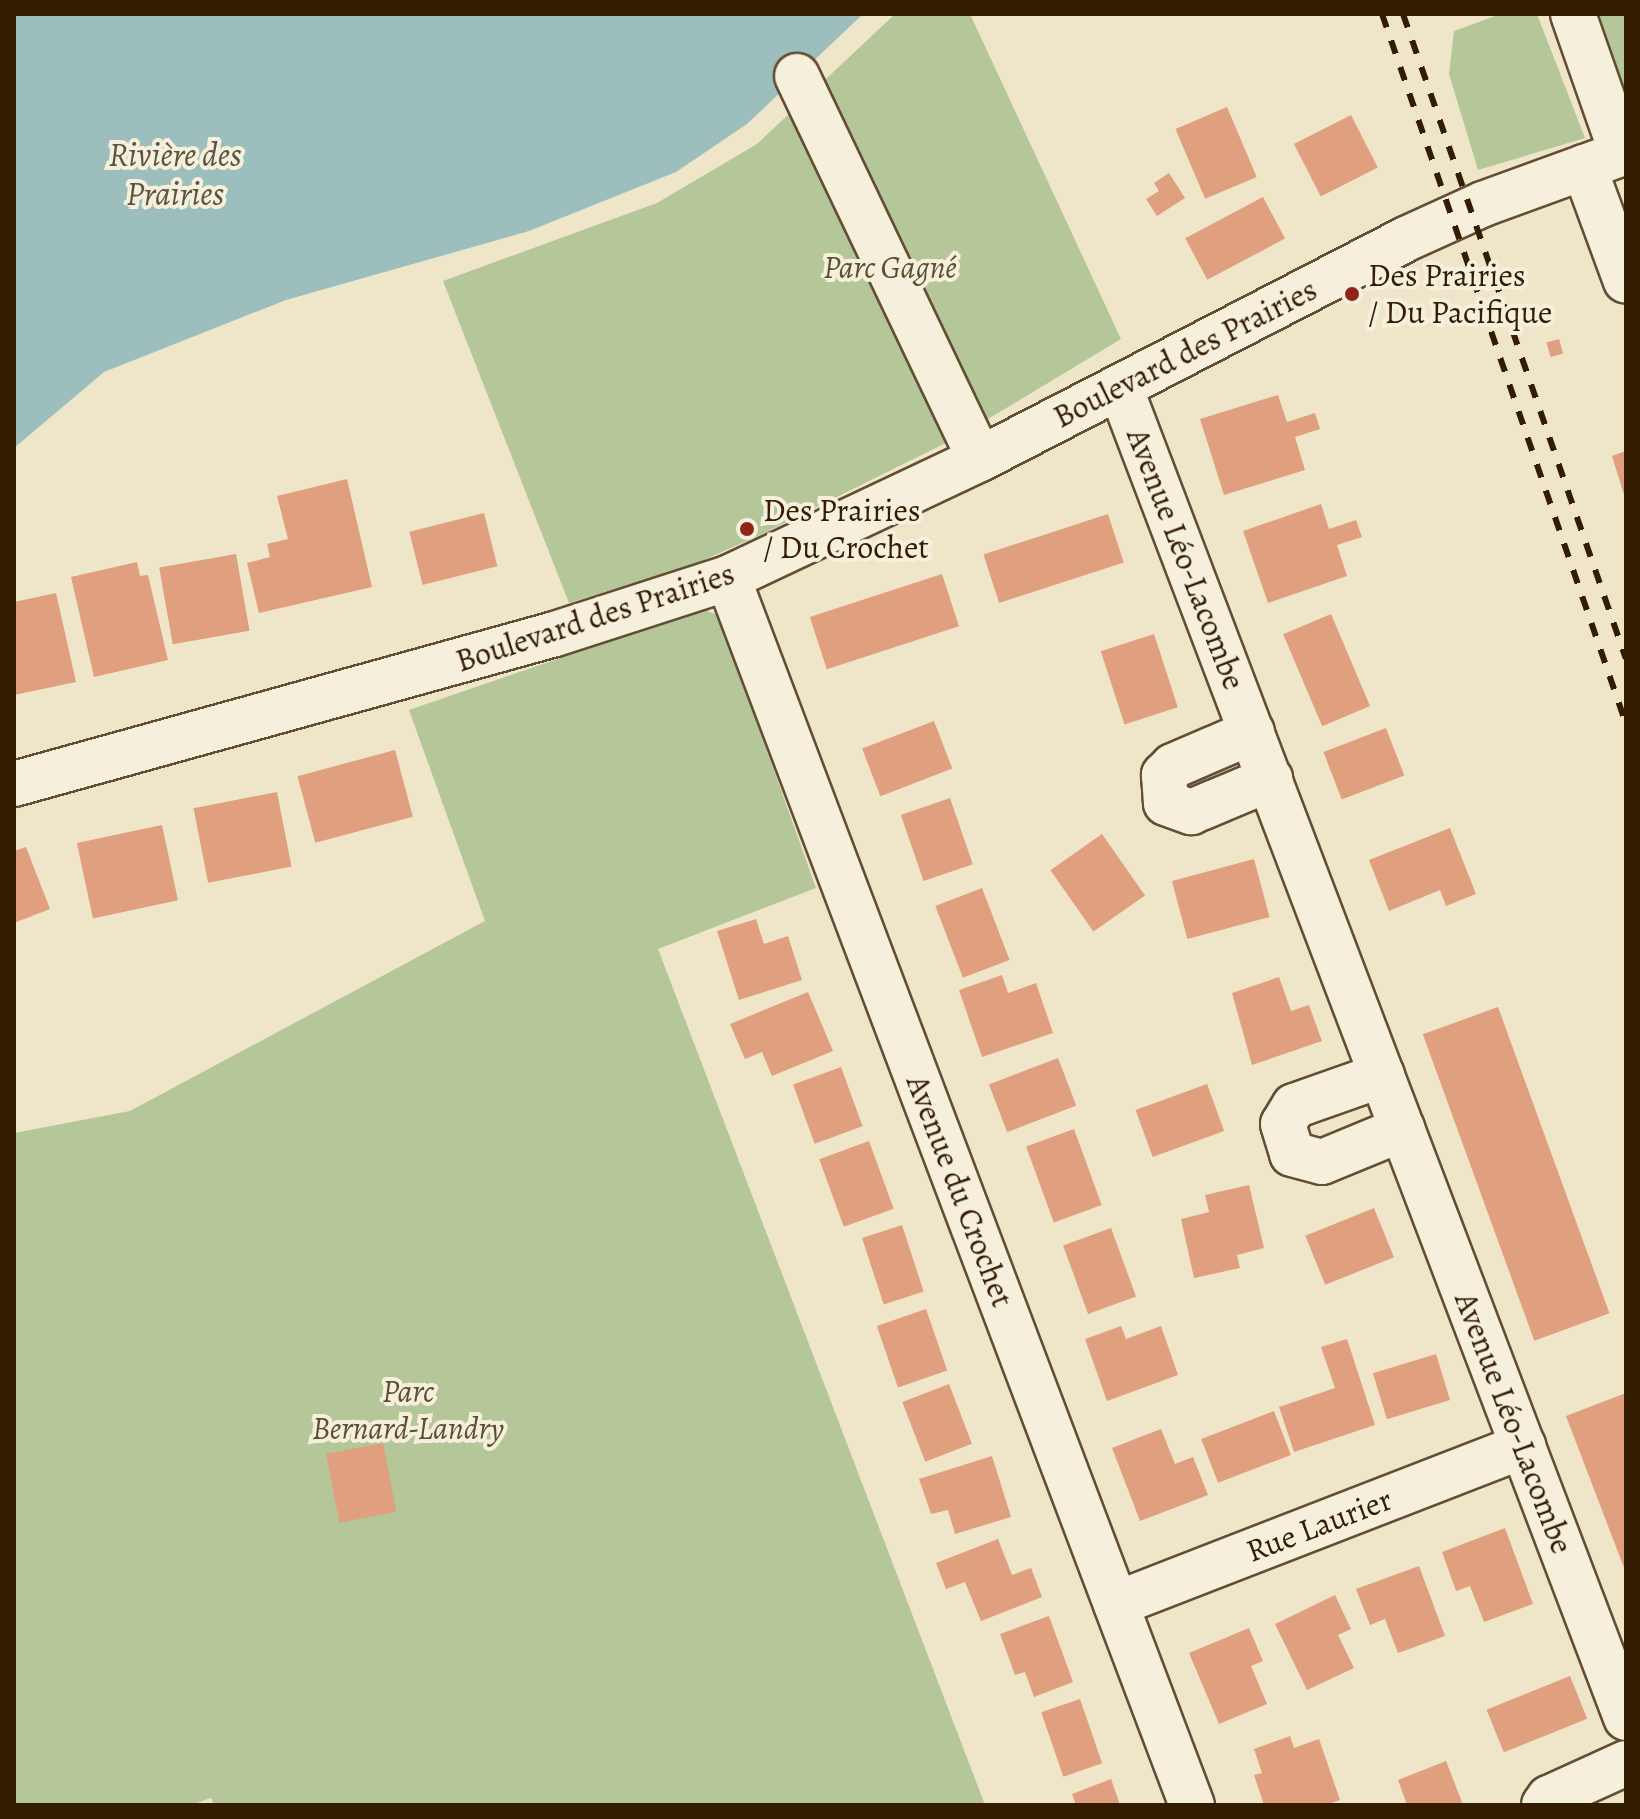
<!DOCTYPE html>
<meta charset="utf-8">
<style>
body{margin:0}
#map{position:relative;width:1640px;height:1819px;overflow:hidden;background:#efe6c9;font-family:Alegreya,serif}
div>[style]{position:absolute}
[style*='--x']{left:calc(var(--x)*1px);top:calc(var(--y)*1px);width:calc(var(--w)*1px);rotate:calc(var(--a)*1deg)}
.green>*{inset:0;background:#b5c699}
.water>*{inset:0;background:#9cbebd}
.building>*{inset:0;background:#e09f7e;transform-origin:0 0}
.roads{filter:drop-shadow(2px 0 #624e32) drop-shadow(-2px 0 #624e32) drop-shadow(0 2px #624e32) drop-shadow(0 -2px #624e32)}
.minor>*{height:44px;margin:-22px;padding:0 22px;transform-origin:22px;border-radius:22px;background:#f5efdc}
.rail>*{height:6px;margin-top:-3px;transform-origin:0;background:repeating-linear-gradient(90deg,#331c00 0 14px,transparent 0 28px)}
.dots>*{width:22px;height:22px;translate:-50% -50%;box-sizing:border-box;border:4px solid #f5efdc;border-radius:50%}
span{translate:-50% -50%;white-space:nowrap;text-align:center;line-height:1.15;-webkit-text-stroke:8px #f5efdc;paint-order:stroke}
.park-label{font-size:32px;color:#5a4f2e;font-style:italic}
.poi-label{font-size:32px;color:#331c00}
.left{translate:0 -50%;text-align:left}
.street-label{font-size:32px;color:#331c00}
.water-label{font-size:34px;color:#585542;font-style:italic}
.frame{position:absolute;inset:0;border:16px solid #331c00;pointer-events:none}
</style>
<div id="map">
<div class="green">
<div style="clip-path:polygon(895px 14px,970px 14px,1121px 339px,958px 437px,760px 535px,695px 564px,569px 603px,443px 281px,657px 203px,757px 144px)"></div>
<div style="clip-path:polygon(1501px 14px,1537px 14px,1585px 138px,1478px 170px,1449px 74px,1454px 31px)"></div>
<div style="clip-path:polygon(1594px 14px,1626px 14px,1626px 111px)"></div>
<div style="clip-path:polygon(703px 609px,719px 616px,816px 888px,658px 949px,985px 1805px,214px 1805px,211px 1798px,191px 1805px,14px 1805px,14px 1133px,130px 1111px,485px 921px,409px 710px)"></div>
</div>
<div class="water">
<div style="clip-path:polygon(14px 14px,863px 14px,747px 124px,676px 172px,529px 231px,286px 300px,104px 372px,14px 448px)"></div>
</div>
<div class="building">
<div style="left:1227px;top:107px;width:76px;height:56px;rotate:67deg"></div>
<div style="left:1351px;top:115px;width:59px;height:64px;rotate:63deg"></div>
<div style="clip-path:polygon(1169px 173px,1185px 198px,1157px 216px,1146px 199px,1159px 191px,1154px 183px)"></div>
<div style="left:1263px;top:197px;width:47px;height:88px;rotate:62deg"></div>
<div style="left:1559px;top:339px;width:15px;height:13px;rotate:74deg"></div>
<div style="clip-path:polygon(1278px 395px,1287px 422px,1315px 413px,1320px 429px,1295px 437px,1305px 470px,1224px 495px,1200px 419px)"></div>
<div style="clip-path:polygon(1626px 451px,1626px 498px,1625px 498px,1612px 456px)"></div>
<div style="clip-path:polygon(347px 479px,372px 587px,259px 613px,247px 563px,270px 557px,267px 544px,288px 539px,277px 496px)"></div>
<div style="clip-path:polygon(1321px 504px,1329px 529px,1356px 520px,1362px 537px,1337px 545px,1347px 576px,1268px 603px,1243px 531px)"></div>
<div style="left:484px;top:513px;width:55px;height:77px;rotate:76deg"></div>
<div style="left:1108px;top:514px;width:51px;height:131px;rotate:72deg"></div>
<div style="left:236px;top:554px;width:78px;height:78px;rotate:80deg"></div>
<div style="clip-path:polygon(137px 562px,140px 576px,148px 575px,168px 660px,94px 677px,71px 577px)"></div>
<div style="left:942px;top:574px;width:55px;height:139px;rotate:72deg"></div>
<div style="clip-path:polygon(56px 593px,76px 682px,14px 695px,14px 602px)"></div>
<div style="left:1331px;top:614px;width:100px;height:52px;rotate:67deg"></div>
<div style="left:1154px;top:634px;width:77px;height:56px;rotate:72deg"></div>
<div style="left:934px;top:721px;width:51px;height:77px;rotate:69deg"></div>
<div style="left:1386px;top:728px;width:51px;height:67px;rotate:69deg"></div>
<div style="left:395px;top:750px;width:69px;height:101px;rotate:75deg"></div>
<div style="left:277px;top:792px;width:76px;height:85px;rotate:79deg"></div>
<div style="left:950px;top:798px;width:70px;height:52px;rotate:71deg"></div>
<div style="left:162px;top:825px;width:77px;height:87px;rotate:78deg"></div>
<div style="clip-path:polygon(1450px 828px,1476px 894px,1446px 906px,1440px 890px,1389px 911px,1369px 860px)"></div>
<div style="left:1102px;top:834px;width:75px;height:63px;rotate:55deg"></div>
<div style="clip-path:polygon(26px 847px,50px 909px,14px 923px,14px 851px)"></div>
<div style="left:1254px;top:859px;width:60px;height:85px;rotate:75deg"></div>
<div style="left:982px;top:888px;width:77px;height:50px;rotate:69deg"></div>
<div style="clip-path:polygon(756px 919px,764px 944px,788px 936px,802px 980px,739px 1000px,717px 931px)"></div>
<div style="clip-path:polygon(1002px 975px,1008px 993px,1036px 983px,1053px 1033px,982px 1057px,959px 990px)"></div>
<div style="clip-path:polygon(1279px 977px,1291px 1011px,1309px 1005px,1322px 1041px,1252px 1065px,1232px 993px)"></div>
<div style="clip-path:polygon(808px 992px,833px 1051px,772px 1076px,762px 1052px,745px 1059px,730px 1024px)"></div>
<div style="left:1498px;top:1007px;width:326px;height:80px;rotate:70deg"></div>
<div style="left:1058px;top:1058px;width:51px;height:74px;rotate:69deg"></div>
<div style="left:841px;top:1067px;width:63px;height:51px;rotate:70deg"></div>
<div style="left:1207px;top:1084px;width:50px;height:76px;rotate:70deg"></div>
<div style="left:1074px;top:1129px;width:81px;height:51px;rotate:70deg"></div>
<div style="left:869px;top:1141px;width:72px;height:53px;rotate:70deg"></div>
<div style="clip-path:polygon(1249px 1185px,1264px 1248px,1237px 1255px,1240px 1268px,1194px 1278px,1181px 1219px,1209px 1212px,1205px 1195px)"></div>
<div style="left:1374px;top:1208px;width:53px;height:74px;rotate:68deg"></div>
<div style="left:902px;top:1225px;width:70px;height:42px;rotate:72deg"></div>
<div style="left:1111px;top:1228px;width:73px;height:51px;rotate:70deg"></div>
<div style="left:926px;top:1309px;width:65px;height:52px;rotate:71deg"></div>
<div style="clip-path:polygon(1121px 1326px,1126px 1339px,1161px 1326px,1178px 1375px,1107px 1401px,1085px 1339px)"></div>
<div style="clip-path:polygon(1347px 1339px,1375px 1425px,1294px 1452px,1279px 1407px,1335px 1388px,1321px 1347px)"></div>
<div style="left:1436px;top:1354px;width:48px;height:66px;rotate:73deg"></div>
<div style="left:949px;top:1384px;width:64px;height:50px;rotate:69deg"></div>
<div style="clip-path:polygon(1626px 1393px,1626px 1573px,1566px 1416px)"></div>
<div style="left:1274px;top:1411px;width:47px;height:78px;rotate:69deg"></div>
<div style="clip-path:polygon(1161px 1429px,1175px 1464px,1193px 1457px,1208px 1495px,1140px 1521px,1112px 1448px)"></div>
<div style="left:383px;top:1443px;width:70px;height:58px;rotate:79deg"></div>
<div style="clip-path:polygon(992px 1456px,1011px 1517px,955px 1534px,948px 1510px,931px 1514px,919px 1479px)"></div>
<div style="clip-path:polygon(1505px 1528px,1533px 1604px,1484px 1622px,1470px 1586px,1456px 1591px,1442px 1552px)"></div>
<div style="clip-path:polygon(998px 1539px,1012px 1575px,1031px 1568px,1042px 1597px,981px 1621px,965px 1582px,946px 1589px,936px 1563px)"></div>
<div style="clip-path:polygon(1419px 1566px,1445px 1636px,1398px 1653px,1385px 1619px,1370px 1625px,1356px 1589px)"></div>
<div style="clip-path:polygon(1335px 1595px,1351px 1629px,1338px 1635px,1354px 1668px,1307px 1690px,1275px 1624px)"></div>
<div style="clip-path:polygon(1049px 1616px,1073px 1682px,1034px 1697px,1025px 1672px,1015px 1675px,1000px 1634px)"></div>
<div style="clip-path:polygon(1249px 1628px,1263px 1661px,1251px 1666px,1267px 1704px,1219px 1724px,1189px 1653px)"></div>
<div style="left:1570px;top:1676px;width:46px;height:90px;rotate:68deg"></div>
<div style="left:1080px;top:1699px;width:68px;height:41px;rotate:71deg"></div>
<div style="clip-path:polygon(1290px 1736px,1294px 1748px,1319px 1739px,1340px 1800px,1326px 1805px,1264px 1805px,1254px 1775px,1262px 1773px,1254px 1749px)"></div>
<div style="clip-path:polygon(1446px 1761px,1463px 1805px,1407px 1805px,1398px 1780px)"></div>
<div style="clip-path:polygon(1111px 1779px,1120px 1805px,1076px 1805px,1072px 1794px)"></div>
</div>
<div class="roads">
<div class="minor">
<div style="--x:1573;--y:14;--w:148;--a:70.7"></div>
<div style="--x:797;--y:76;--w:424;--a:64.5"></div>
<div style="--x:1584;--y:167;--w:121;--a:69.8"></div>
<div style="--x:1120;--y:387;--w:1424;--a:69.18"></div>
<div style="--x:728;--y:578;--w:1312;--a:69.29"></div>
<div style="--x:1252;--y:732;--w:86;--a:156.7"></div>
<div style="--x:1173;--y:766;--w:13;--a:135"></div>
<div style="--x:1164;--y:775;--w:28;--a:86"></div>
<div style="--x:1166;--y:803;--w:27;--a:20"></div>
<div style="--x:1191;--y:812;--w:86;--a:-22.7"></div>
<div style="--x:14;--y:784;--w:561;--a:-15.5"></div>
<div style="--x:555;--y:634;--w:182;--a:-17.9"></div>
<div style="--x:728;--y:578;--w:279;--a:-25.3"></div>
<div style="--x:980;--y:459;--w:479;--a:-27.3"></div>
<div style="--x:1406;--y:239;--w:85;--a:-24.4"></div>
<div style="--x:1483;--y:204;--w:152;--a:-20"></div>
<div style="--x:1382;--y:1075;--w:93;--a:160.6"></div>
<div style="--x:1294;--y:1106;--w:21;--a:121"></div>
<div style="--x:1283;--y:1124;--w:31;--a:73"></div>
<div style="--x:1292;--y:1154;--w:31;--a:15"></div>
<div style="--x:1322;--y:1162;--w:87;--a:-22.4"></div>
<div style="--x:1116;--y:1604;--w:437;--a:-21.2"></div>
<div style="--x:1544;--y:1805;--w:9;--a:-54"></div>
<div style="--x:1549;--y:1798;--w:85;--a:-24.4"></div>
</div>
</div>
<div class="rail">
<div style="--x:1382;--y:14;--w:751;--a:71.03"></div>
<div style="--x:1403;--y:14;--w:682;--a:70.93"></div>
</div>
<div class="dots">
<div style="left:1352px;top:294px;background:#8f2418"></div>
<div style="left:747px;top:529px;background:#8f2418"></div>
</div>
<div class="park-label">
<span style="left:890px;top:267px">Parc Gagné</span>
<span style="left:408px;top:1410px">Parc<br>Bernard-Landry</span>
</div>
<div class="poi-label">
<span class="left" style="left:1368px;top:294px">Des Prairies<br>/ Du Pacifique</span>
<span class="left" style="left:763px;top:529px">Des Prairies<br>/ Du Crochet</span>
</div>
<div class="street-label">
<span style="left:1185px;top:353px;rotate:-27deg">Boulevard des Prairies</span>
<span style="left:1186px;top:559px;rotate:69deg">Avenue Léo-Lacombe</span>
<span style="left:595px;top:617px;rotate:-18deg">Boulevard des Prairies</span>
<span style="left:960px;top:1191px;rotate:69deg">Avenue du Crochet</span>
<span style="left:1514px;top:1423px;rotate:69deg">Avenue Léo-Lacombe</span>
<span style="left:1319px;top:1525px;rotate:-21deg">Rue Laurier</span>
</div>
<div class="water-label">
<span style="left:175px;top:174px">Rivière des<br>Prairies</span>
</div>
<div class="frame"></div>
</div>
